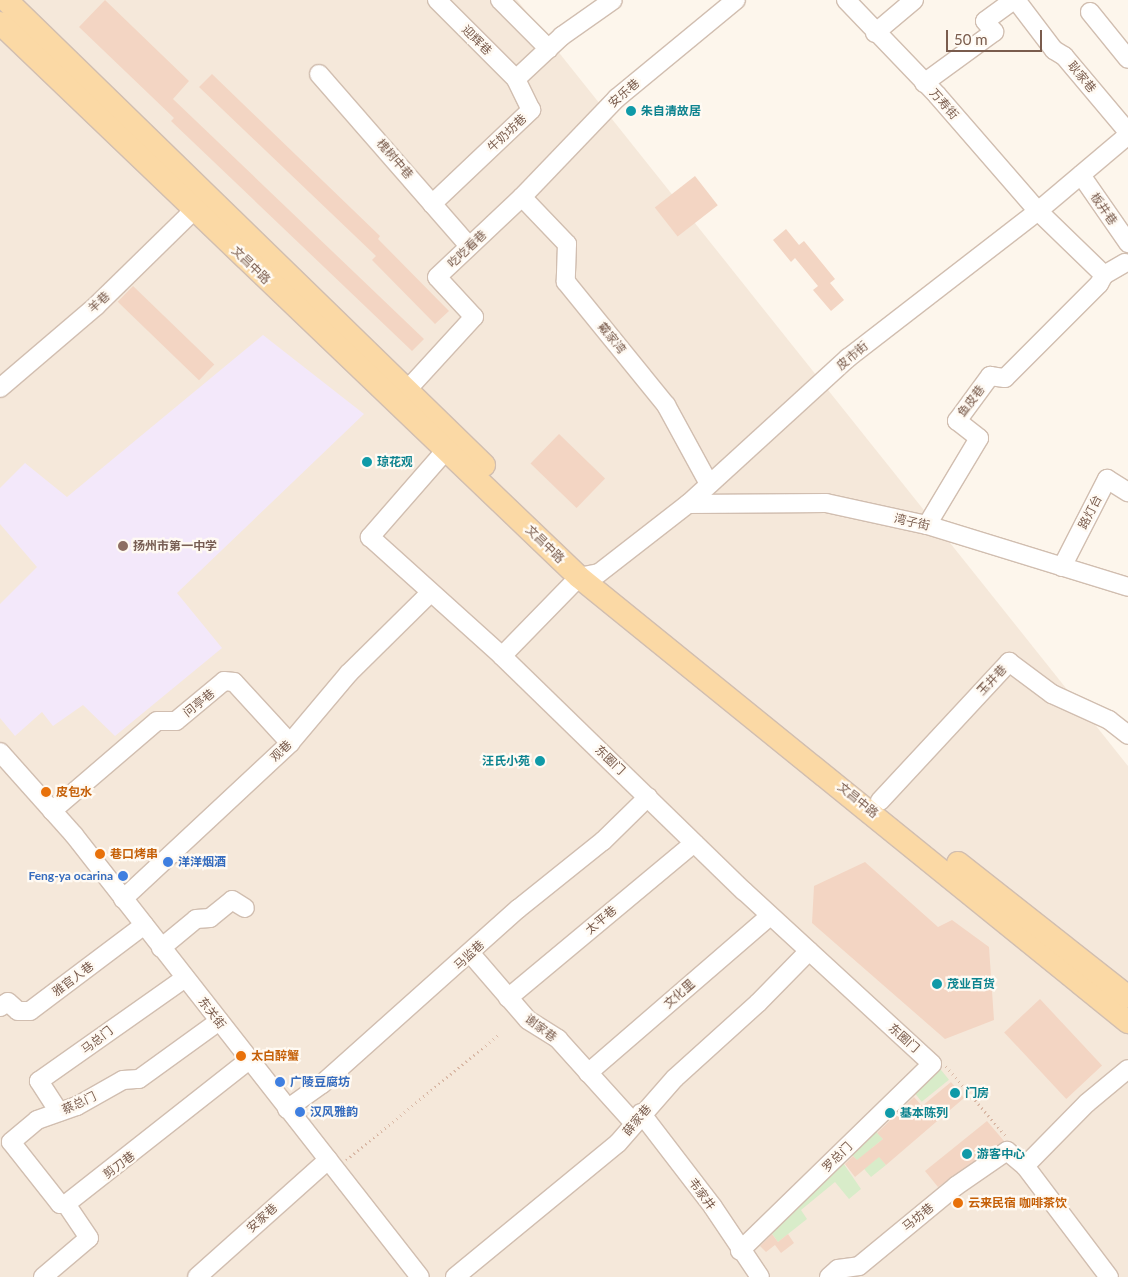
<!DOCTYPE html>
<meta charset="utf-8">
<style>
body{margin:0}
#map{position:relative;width:1128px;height:1277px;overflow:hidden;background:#fdf6ec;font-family:Lato,"Noto Sans SC",sans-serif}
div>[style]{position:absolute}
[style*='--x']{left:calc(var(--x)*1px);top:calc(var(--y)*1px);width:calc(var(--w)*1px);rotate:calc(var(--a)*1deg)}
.residential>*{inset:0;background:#f5e8da}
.education>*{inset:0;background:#f3e8fa}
.green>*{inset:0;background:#d8ecc9;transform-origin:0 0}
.building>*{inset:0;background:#f3d5c3;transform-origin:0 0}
.path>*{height:2.5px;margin-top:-1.25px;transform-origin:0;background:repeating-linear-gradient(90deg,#d9b8a5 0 1px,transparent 0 5px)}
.roads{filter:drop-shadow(1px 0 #d1beb0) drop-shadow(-1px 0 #d1beb0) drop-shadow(0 1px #d1beb0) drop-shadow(0 -1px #d1beb0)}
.minor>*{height:18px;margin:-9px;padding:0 9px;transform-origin:9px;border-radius:9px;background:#fff}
.major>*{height:22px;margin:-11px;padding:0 11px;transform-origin:11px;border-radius:11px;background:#fbd9a5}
.dots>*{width:14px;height:14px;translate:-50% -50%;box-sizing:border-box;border:2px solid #fffaf3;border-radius:50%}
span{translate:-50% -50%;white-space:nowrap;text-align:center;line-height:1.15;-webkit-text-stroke:4.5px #fffaf3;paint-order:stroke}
.street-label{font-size:12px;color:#7a5c4d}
.culture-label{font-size:12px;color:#0d838f;font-weight:700}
.left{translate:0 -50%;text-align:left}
.right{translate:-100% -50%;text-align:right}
.education-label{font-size:12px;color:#785e54;font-weight:700}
.food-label{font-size:12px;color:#c56008;font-weight:700}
.shop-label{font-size:12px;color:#366cbe;font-weight:700}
.scale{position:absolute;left:946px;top:30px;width:96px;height:22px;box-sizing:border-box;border:2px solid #7a5c4d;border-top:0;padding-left:6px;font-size:15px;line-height:18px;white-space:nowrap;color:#7a5c4d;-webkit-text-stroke:4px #fffaf3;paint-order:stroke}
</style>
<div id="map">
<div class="residential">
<div style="clip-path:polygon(0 0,517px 0,1128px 766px,1128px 1277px,0 1277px)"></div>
</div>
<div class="education">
<div style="clip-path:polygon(263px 335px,364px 414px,177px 593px,222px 648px,115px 736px,83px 705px,53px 726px,42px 712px,15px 736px,0 718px,0 604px,37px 567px,0 524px,0 488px,25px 463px,67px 497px)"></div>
</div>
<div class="green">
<div style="left:937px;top:1065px;width:19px;height:35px;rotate:51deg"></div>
<div style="clip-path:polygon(871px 1126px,883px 1139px,872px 1148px,886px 1165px,871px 1177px,848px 1150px)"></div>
<div style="clip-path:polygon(839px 1157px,861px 1189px,849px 1199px,835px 1182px,801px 1210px,807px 1219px,778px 1242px,770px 1231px)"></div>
</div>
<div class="building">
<div style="clip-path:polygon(105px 0,189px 81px,173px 99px,424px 339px,412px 351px,171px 121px,174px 118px,79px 27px)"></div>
<div style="clip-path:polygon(212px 74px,380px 236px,378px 239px,449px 311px,435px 324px,372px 260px,376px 256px,199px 87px)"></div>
<div style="left:695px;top:176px;width:37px;height:51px;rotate:52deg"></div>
<div style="clip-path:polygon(786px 229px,799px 245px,804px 241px,835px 279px,830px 283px,844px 300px,831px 311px,813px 290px,818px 286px,795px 258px,791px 262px,773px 240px)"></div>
<div style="left:133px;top:286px;width:113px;height:22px;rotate:44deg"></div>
<div style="left:559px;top:434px;width:64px;height:41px;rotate:44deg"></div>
<div style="clip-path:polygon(865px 862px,938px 927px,952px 920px,989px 947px,994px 1020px,945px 1039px,812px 923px,814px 886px)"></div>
<div style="left:1040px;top:999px;width:91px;height:49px;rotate:47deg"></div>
<div style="clip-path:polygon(951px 1082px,964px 1098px,886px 1165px,879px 1157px,855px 1177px,845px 1164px,853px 1156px,857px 1160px,883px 1139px,877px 1133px,914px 1097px,922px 1106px)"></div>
<div style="clip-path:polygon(987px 1121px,1004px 1141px,938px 1187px,925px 1171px)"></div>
<div style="clip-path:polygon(772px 1234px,778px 1242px,788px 1234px,794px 1243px,781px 1253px,775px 1245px,766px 1252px,760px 1246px)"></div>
</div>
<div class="path">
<div style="--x:946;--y:1066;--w:92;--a:49.4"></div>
<div style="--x:346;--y:1160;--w:197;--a:-39.4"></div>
</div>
<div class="roads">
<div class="minor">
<div style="--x:437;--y:0;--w:112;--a:45"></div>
<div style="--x:500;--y:0;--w:69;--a:45"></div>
<div style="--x:846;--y:0;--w:132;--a:46.2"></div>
<div style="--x:937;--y:95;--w:154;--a:49"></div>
<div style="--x:1038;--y:211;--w:92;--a:44.1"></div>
<div style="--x:1016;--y:0;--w:63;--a:52.8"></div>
<div style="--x:1054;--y:50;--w:12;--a:31"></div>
<div style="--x:1064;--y:56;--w:99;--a:49.9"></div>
<div style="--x:1090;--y:12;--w:60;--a:51"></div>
<div style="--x:875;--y:33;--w:51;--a:-40.2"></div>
<div style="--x:319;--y:74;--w:228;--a:48.9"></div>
<div style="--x:924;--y:83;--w:87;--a:-36.1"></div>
<div style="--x:994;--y:32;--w:14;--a:-129"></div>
<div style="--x:985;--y:21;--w:36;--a:-36"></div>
<div style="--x:1081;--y:175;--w:83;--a:55.3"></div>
<div style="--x:522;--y:197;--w:65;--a:46.2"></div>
<div style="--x:567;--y:244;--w:38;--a:92"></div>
<div style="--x:566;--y:282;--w:159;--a:50.9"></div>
<div style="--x:666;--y:405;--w:90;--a:61.4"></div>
<div style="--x:432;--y:204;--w:137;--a:-43.5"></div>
<div style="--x:531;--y:110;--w:34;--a:-116"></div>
<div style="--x:516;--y:79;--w:63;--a:-43.1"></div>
<div style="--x:562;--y:36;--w:62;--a:-35.2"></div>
<div style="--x:0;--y:388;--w:126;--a:-40.5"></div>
<div style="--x:96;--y:306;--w:137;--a:-44.4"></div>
<div style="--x:407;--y:390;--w:99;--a:-47.5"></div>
<div style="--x:474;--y:317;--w:54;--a:-132.8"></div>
<div style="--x:437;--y:277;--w:117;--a:-43.3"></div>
<div style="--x:522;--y:197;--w:137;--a:-46.2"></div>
<div style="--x:617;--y:98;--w:154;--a:-39.5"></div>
<div style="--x:446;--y:450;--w:116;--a:131.1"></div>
<div style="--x:370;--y:537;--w:178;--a:42"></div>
<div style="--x:502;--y:656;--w:337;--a:44.2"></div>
<div style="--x:744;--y:891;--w:255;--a:42.6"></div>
<div style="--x:932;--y:1064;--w:268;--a:135.8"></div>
<div style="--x:688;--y:504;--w:138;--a:-0.4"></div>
<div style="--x:826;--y:503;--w:103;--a:12.3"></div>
<div style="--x:927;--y:525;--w:210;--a:17.1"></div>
<div style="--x:927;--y:525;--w:101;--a:-59.1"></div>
<div style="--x:979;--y:438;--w:28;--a:-142"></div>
<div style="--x:957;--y:421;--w:56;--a:-53.7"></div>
<div style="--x:990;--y:376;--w:15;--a:8"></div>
<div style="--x:1005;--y:378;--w:133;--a:-45"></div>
<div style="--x:1099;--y:284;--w:10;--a:-61"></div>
<div style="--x:1104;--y:275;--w:24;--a:-30"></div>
<div style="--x:1062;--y:567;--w:99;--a:-62.9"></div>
<div style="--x:1107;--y:479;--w:25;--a:32"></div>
<div style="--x:502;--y:656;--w:110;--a:-45.7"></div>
<div style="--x:579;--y:577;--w:20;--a:-11"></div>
<div style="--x:599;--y:573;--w:113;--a:-37.8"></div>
<div style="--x:688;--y:504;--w:217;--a:-42.4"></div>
<div style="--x:848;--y:358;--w:240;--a:-37.7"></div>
<div style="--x:1038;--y:211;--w:118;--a:-40.2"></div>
<div style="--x:0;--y:752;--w:111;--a:48.3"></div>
<div style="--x:74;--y:835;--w:561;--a:51.95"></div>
<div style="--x:880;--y:801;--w:190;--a:-47.1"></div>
<div style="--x:1009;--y:662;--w:54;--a:36.7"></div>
<div style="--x:1052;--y:694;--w:63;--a:24.5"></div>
<div style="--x:1109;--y:720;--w:24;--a:38"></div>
<div style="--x:52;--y:811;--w:138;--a:-40.6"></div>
<div style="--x:157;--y:721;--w:19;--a:0"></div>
<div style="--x:176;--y:721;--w:62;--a:-39.8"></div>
<div style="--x:224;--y:681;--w:10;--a:6"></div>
<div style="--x:234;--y:682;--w:83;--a:47.4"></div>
<div style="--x:123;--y:899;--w:229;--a:-43"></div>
<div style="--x:290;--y:743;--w:92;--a:-49.9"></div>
<div style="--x:349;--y:673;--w:114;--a:-44.6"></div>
<div style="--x:161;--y:948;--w:45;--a:-39.6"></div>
<div style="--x:196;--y:919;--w:14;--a:-4"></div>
<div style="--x:210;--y:918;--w:28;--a:-39"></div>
<div style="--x:232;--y:900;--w:15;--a:32"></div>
<div style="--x:471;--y:954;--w:87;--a:49.2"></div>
<div style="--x:528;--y:1020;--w:36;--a:32"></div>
<div style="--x:558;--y:1039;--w:113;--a:47.9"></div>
<div style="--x:508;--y:998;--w:242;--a:-39.8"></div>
<div style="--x:0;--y:1007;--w:9;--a:-32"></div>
<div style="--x:8;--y:1002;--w:13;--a:42"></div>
<div style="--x:18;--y:1011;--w:12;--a:0"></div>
<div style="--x:30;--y:1011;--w:143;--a:-37"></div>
<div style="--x:588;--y:1073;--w:240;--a:-40.8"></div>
<div style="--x:287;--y:1109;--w:43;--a:-35.5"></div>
<div style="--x:322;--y:1084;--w:263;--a:-41.8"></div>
<div style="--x:518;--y:909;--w:109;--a:-38.7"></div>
<div style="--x:603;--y:841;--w:63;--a:-44.4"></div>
<div style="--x:59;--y:1112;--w:37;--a:-123"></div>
<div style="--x:39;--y:1081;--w:179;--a:-35.2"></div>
<div style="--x:641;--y:1113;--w:118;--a:52.5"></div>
<div style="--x:713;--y:1207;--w:84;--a:56.1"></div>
<div style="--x:1025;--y:1166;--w:88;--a:-45.5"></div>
<div style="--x:1087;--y:1103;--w:53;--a:-39.7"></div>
<div style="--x:66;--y:1204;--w:6;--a:180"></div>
<div style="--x:60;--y:1204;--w:79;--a:-128.3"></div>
<div style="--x:11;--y:1142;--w:34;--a:-40"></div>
<div style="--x:37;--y:1120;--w:42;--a:-19.3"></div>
<div style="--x:77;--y:1106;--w:53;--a:-29.5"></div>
<div style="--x:123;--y:1080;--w:16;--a:-4"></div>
<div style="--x:139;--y:1079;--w:99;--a:-35.9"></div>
<div style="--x:43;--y:1277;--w:60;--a:-40.3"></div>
<div style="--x:89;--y:1238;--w:41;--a:-124.1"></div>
<div style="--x:66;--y:1204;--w:233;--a:-38.2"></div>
<div style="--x:197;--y:1277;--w:176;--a:-41.8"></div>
<div style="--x:455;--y:1277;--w:211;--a:-39.4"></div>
<div style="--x:618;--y:1143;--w:86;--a:-48.8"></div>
<div style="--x:675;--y:1078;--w:112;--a:-42.1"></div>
<div style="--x:758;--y:1003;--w:73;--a:-45.6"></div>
<div style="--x:829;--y:1277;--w:12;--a:-42"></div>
<div style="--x:838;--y:1269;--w:21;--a:-8"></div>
<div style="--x:859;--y:1266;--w:126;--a:-39.5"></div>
<div style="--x:956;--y:1186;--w:62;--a:-34.5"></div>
<div style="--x:1007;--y:1151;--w:23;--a:40"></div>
<div style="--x:1025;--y:1166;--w:139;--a:52.9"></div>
</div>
<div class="major">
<div style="--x:6;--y:0;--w:667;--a:44.21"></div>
<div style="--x:0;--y:23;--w:801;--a:43.74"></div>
<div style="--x:579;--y:577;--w:707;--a:39.03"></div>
<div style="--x:958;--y:863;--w:216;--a:38.2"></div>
</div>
</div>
<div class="dots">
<div style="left:631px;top:111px;background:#0f9aa8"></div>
<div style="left:367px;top:462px;background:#0f9aa8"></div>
<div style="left:123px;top:546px;background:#8d6e63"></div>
<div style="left:540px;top:761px;background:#0f9aa8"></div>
<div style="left:46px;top:792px;background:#e8710a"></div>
<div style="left:100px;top:854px;background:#e8710a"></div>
<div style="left:168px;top:862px;background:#3f7fe0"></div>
<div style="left:123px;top:876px;background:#3f7fe0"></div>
<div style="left:937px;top:984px;background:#0f9aa8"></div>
<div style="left:241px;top:1056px;background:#e8710a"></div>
<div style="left:280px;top:1082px;background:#3f7fe0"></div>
<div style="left:955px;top:1093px;background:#0f9aa8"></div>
<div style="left:300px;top:1112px;background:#3f7fe0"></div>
<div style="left:890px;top:1113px;background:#0f9aa8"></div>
<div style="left:967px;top:1154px;background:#0f9aa8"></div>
<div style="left:958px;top:1203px;background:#e8710a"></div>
</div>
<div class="street-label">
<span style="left:477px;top:40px;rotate:45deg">迎辉巷</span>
<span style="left:1082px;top:77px;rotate:50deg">耿家巷</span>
<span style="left:624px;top:93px;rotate:-41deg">安乐巷</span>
<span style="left:944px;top:104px;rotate:48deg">万寿街</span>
<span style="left:507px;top:133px;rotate:-43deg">牛奶坊巷</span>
<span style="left:395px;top:159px;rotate:49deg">槐树中巷</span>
<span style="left:1104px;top:209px;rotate:55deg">板井巷</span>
<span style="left:467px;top:249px;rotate:-43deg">吃吃看巷</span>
<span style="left:251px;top:265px;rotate:44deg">文昌中路</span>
<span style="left:99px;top:302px;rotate:-42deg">羊巷</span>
<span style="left:612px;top:338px;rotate:51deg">戴家湾</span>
<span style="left:852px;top:356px;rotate:-40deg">皮市街</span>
<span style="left:971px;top:401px;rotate:-53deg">鱼皮巷</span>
<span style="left:1090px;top:512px;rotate:-63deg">路灯台</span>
<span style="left:912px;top:522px;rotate:13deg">湾子街</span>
<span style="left:545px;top:544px;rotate:44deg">文昌中路</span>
<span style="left:992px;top:680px;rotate:-47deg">玉井巷</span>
<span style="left:199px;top:703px;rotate:-39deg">问亭巷</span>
<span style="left:281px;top:751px;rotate:-44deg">观巷</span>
<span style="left:610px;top:760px;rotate:44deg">东圈门</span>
<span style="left:858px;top:800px;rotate:39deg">文昌中路</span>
<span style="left:601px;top:920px;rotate:-40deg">太平巷</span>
<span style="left:469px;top:955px;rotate:-43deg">马监巷</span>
<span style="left:73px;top:979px;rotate:-37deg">雅官人巷</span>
<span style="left:679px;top:994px;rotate:-41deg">文化里</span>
<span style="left:212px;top:1013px;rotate:52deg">东关街</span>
<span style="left:541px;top:1028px;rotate:37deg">谢家巷</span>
<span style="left:904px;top:1038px;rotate:42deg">东圈门</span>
<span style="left:97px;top:1040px;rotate:-38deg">马总门</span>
<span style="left:79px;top:1103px;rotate:-25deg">蔡总门</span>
<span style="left:637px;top:1120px;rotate:-50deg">薛家巷</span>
<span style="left:837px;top:1157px;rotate:-44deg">罗总门</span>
<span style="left:119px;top:1165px;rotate:-37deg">剪刀巷</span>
<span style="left:702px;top:1194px;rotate:53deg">韦家井</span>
<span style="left:918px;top:1217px;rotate:-39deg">马坊巷</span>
<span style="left:262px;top:1218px;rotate:-42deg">安家巷</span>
</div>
<div class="culture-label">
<span class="left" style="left:641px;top:111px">朱自清故居</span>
<span class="left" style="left:377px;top:462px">琼花观</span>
<span class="right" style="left:530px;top:761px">汪氏小苑</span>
<span class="left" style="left:947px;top:984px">茂业百货</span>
<span class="left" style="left:965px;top:1093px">门房</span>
<span class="left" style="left:900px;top:1113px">基本陈列</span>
<span class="left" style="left:977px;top:1154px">游客中心</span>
</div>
<div class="education-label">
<span class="left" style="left:133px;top:546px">扬州市第一中学</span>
</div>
<div class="food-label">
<span class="left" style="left:56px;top:792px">皮包水</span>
<span class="left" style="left:110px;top:854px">巷口烤串</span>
<span class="left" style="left:251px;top:1056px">太白醉蟹</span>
<span class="left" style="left:968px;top:1203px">云来民宿 咖啡茶饮</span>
</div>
<div class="shop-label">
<span class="left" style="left:178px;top:862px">洋洋烟酒</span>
<span class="right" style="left:113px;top:876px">Feng-ya ocarina</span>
<span class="left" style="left:290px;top:1082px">广陵豆腐坊</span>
<span class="left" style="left:310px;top:1112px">汉风雅韵</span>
</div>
<div class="scale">50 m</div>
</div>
